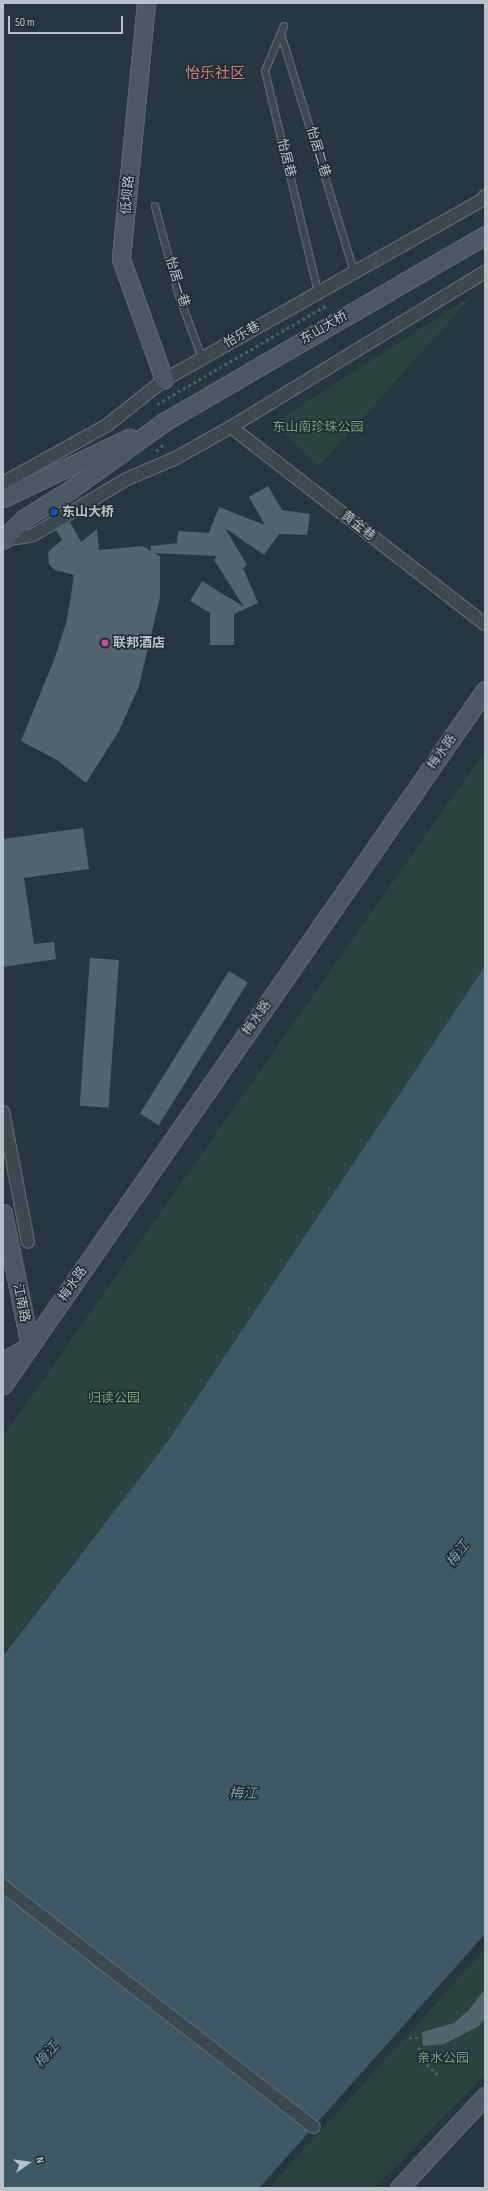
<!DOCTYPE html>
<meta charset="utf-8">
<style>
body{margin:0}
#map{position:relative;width:488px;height:2191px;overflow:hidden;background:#27373f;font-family:"Sofia Sans Condensed","Noto Sans SC",sans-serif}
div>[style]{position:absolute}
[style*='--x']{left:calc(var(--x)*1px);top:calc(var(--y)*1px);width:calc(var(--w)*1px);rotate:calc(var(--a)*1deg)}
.green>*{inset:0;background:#2c443f}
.water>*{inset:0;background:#3d5867}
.building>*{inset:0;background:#52646c;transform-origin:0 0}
.path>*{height:2.5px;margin-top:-1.25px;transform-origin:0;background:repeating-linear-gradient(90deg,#4b605e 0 3px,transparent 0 6px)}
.roads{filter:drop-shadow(1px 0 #59656d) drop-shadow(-1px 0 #59656d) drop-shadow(0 1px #59656d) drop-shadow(0 -1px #59656d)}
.lane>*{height:6px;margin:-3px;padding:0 3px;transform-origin:3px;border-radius:3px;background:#3b484f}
.street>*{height:12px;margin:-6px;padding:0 6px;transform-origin:6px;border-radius:6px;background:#3b484f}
.secondary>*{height:17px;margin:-8.5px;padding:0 8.5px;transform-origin:8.5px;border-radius:8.5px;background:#495862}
.dots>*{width:11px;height:11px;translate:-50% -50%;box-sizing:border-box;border:2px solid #202d34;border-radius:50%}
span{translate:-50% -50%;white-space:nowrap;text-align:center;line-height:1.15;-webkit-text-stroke:3px #202d34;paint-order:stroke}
.street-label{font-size:13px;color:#b7c2ca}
.park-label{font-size:13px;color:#779e77}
.poi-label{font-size:13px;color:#b7c2ca;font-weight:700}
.left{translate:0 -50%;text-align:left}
.water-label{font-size:14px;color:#7999aa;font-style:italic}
.quarter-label{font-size:15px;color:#d0816c}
.frame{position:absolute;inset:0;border:4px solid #b7c2ca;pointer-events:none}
.north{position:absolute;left:8px;top:2143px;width:40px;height:40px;-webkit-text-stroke:3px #202d34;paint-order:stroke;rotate:77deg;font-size:11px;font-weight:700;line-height:16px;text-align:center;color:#b7c2ca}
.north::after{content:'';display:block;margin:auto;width:14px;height:18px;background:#b7c2ca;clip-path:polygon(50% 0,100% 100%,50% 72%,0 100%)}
.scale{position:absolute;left:8px;top:16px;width:115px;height:18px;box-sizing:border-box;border:2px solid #b7c2ca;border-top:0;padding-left:5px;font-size:12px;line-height:14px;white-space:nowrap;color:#b7c2ca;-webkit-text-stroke:3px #202d34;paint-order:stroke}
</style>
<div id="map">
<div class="green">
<div style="clip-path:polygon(473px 295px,319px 466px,274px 423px)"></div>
<div style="clip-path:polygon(485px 751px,485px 966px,168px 1441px,3px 1654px,3px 1437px)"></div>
<div style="clip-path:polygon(485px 1949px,485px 2075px,374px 2188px,269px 2188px)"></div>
</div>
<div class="water">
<div style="clip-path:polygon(485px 966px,485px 1934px,259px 2188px,3px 2188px,3px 1656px,168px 1441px)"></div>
</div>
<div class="building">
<div style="clip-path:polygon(268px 486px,282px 510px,310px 514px,307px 535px,279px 534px,264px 555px,225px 528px,247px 565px,243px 568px,258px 603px,234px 614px,234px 645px,210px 645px,210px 613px,190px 601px,202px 581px,244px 607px,214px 560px,217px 556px,155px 553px,160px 556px,160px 597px,139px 686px,119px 731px,86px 783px,57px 760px,21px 741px,54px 660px,67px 620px,74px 575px,55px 570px,49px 564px,48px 552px,62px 540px,56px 530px,70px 522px,81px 542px,97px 529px,99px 550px,143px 546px,151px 551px,151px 546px,177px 543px,178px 531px,209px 533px,219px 507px,265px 525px,249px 497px)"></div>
<div style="clip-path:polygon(83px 828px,89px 869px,24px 878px,34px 944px,54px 942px,56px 959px,3px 967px,3px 839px)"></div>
<div style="left:90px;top:958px;width:29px;height:148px;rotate:4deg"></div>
<div style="left:229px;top:971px;width:22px;height:168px;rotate:32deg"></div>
<div style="clip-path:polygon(485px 1989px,485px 2018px,479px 2026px,444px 2044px,423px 2046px,422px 2032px,454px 2023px,468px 2011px)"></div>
</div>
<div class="path">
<div style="--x:157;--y:404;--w:197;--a:-30.2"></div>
<div style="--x:156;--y:451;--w:11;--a:-41"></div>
<div style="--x:409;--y:2038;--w:11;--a:0"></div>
<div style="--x:419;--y:2047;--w:14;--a:73"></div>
<div style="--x:423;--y:2060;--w:21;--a:45"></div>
</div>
<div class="roads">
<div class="lane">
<div style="--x:284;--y:26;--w:49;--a:112.9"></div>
<div style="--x:265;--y:71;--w:227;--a:76.5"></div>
<div style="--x:281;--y:34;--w:248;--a:72.9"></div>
<div style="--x:155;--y:206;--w:93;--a:75.1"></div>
<div style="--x:179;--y:296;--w:66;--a:69.6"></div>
</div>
<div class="street">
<div style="--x:231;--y:427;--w:321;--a:37.8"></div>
<div style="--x:3;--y:483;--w:118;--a:-29"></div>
<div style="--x:106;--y:426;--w:74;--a:-38.4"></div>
<div style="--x:164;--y:380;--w:364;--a:-29.5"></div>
<div style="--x:481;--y:201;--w:6;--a:-51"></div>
<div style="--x:3;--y:540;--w:30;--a:-9"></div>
<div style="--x:33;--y:535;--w:109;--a:-30.8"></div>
<div style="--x:127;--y:479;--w:53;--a:-23.2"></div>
<div style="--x:176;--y:458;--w:63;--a:-29.4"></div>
<div style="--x:231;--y:427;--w:298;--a:-31.4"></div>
<div style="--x:3;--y:1112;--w:132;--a:79.1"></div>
<div style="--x:3;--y:1886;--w:393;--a:37.8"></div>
</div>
<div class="secondary">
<div style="--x:146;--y:3;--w:257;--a:95.6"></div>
<div style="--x:121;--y:259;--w:128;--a:70.4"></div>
<div style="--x:3;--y:498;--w:140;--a:-25.5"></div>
<div style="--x:3;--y:540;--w:29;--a:-46"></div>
<div style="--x:23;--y:519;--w:55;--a:-31.7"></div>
<div style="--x:70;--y:490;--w:116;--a:-35.9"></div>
<div style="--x:164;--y:422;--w:371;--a:-30.2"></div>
<div style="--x:3;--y:1213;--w:136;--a:78.5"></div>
<div style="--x:3;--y:1361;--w:26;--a:-29"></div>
<div style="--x:3;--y:1385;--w:846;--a:-55.26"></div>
<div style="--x:399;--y:2188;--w:126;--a:-46.9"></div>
</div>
</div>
<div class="dots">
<div style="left:54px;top:512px;background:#1a4fb4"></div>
<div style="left:105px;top:643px;background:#d1479c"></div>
</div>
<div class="street-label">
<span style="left:318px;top:152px;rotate:73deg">怡居二巷</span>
<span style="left:286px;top:158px;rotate:76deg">怡居巷</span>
<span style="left:128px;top:195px;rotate:-85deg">低坝路</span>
<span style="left:177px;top:282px;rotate:73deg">怡居一巷</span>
<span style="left:324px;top:328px;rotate:-30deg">东山大桥</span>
<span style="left:242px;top:335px;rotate:-30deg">怡乐巷</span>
<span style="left:358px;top:526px;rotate:38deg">黄金巷</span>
<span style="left:442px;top:752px;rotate:-55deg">梅水路</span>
<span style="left:257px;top:1018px;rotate:-55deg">梅水路</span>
<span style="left:73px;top:1284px;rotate:-55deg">梅水路</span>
<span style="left:21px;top:1303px;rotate:79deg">江南路</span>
</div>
<div class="park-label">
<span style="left:318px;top:427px">东山南珍珠公园</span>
<span style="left:114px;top:1398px">归读公园</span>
<span style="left:443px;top:2058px">亲水公园</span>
</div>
<div class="poi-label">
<span class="left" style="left:62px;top:512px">东山大桥</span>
<span class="left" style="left:113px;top:643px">联邦酒店</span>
</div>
<div class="water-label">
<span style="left:458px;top:1554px;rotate:-52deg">梅江</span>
<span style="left:243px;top:1794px">梅江</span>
<span style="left:47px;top:2055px;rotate:-49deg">梅江</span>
</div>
<div class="quarter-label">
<span style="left:215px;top:74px">怡乐社区</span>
</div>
<div class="frame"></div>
<div class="north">N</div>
<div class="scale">50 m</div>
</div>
